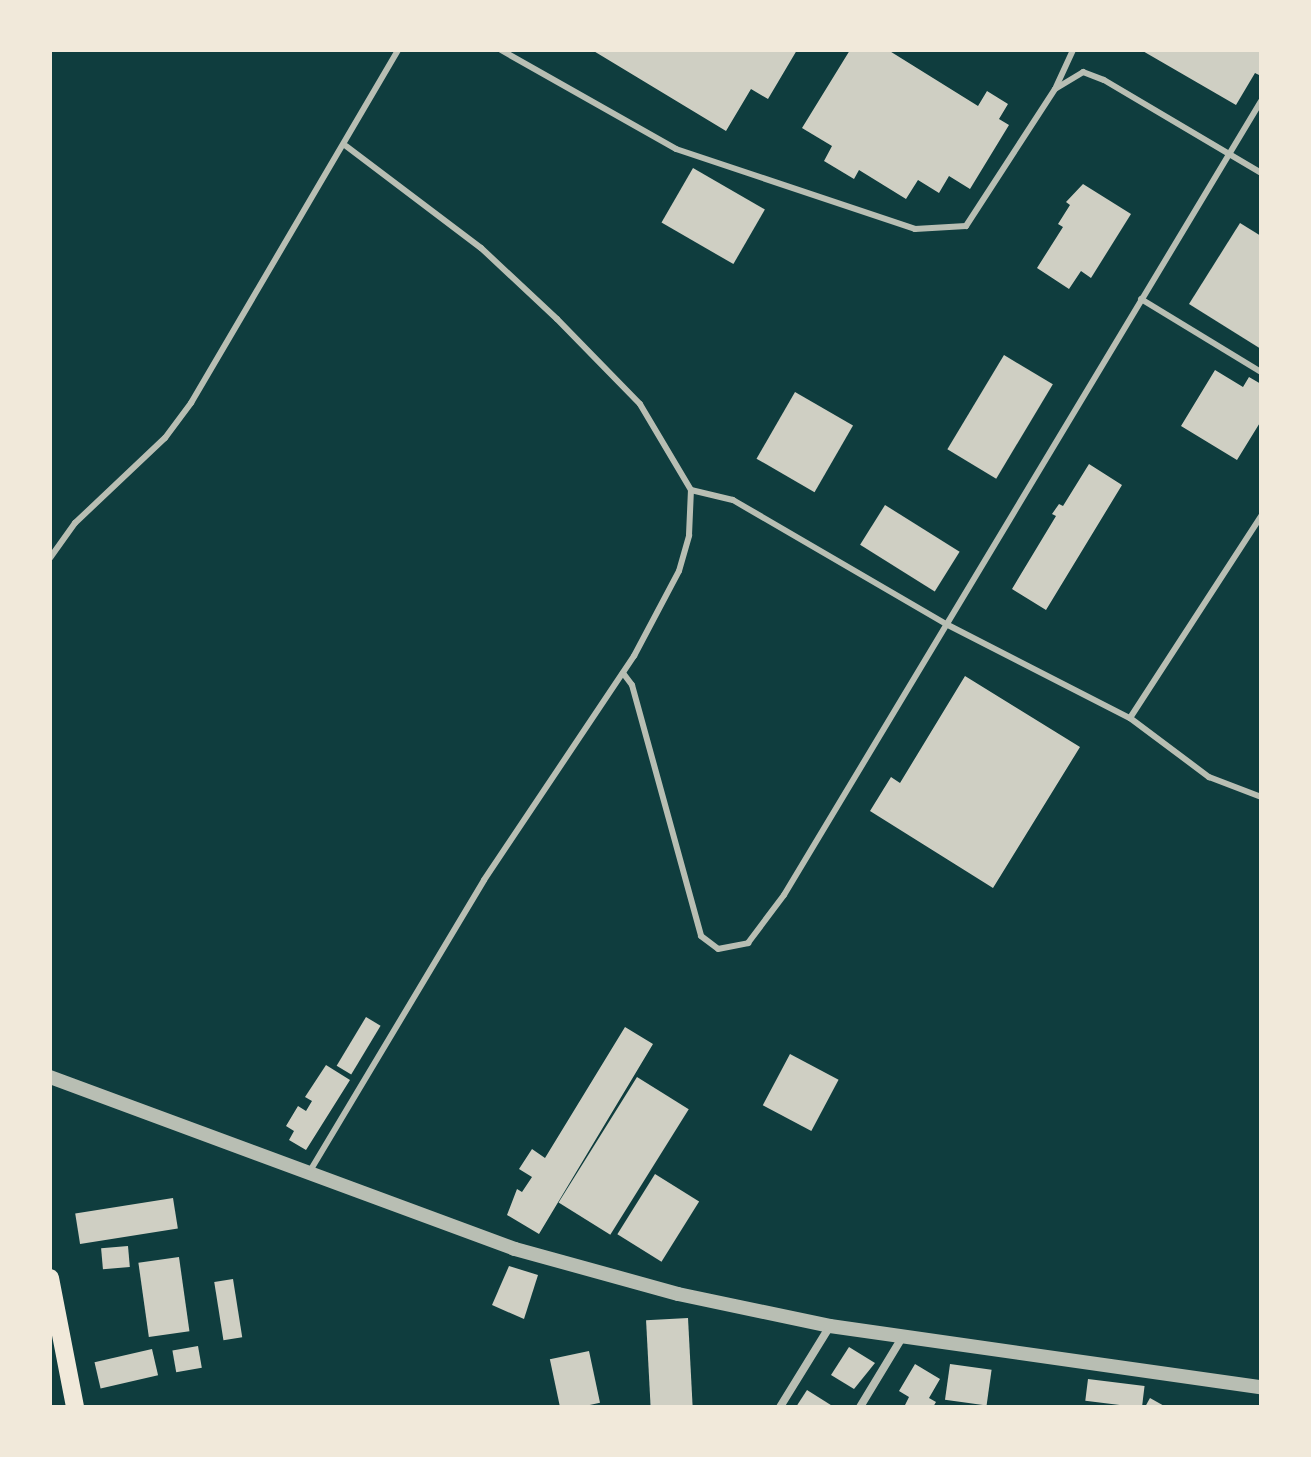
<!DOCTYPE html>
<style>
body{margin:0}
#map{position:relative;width:1311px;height:1457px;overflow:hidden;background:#0f3d3e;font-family:"Times New Roman",serif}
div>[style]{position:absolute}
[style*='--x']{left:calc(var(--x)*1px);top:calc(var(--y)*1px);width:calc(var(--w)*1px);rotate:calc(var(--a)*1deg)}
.building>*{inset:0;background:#cfcfc3;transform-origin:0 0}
.service>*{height:6px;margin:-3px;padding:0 3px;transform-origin:3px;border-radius:3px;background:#b8beb3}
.minor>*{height:8px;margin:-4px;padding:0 4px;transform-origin:4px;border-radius:4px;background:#b8beb3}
.tertiary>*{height:14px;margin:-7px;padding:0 7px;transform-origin:7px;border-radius:7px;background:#b8beb3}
.trunk>*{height:18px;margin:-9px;padding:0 9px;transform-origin:9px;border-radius:9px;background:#f1e9da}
span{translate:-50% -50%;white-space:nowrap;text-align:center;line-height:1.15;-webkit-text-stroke:6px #f1e9da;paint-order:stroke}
.frame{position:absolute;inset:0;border:52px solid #f1e9da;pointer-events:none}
</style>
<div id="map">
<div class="building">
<div style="clip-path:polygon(592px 50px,797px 50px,768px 99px,751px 89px,726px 131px)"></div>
<div style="clip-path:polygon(850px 50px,888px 50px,978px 106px,987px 91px,1008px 104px,999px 119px,1009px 125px,970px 189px,949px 176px,939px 193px,918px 180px,906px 199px,859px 170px,854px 179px,824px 161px,832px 146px,802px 128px)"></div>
<div style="clip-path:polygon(1141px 50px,1261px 50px,1261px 76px,1255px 73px,1236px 105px)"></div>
<div style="left:693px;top:168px;width:83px;height:63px;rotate:30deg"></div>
<div style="clip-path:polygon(1083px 184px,1131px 214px,1091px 278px,1081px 271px,1069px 289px,1037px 268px,1063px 227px,1058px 224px,1070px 205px,1066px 202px)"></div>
<div style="clip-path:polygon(1240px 223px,1261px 236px,1261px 349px,1189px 304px)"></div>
<div style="left:1004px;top:355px;width:57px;height:110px;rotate:31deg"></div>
<div style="clip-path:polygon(1215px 370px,1243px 387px,1249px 377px,1261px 384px,1261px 421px,1237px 460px,1181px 426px)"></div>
<div style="left:795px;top:392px;width:67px;height:77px;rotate:30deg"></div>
<div style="clip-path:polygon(1089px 464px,1122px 485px,1046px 610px,1012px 589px,1056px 516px,1052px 514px,1059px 504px,1063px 506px)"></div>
<div style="left:885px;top:505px;width:88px;height:47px;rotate:32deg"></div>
<div style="clip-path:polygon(965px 676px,1080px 747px,993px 888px,870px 811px,891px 777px,900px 783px)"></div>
<div style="left:366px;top:1017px;width:17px;height:57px;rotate:31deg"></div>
<div style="clip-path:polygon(625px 1027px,653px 1044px,539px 1234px,507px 1215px,517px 1189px,522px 1192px,532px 1177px,519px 1169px,532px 1149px,545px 1158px)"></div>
<div style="left:790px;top:1054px;width:55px;height:58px;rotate:28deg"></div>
<div style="clip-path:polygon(326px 1065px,350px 1080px,306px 1150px,289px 1140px,294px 1131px,286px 1126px,298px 1106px,306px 1111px,312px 1101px,305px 1097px)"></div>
<div style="left:637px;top:1077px;width:61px;height:148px;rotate:32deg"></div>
<div style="left:655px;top:1174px;width:52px;height:71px;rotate:32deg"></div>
<div style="left:173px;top:1198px;width:31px;height:99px;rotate:81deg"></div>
<div style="left:128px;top:1246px;width:21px;height:27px;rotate:85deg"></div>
<div style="left:179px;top:1257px;width:75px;height:41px;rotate:82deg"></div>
<div style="clip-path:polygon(509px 1266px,538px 1275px,524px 1319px,492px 1305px)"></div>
<div style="left:233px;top:1279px;width:59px;height:19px;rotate:81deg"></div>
<div style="left:688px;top:1318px;width:89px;height:42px;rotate:87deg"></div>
<div style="left:198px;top:1346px;width:22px;height:26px;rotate:80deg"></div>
<div style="clip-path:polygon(849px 1347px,875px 1363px,854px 1389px,831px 1375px)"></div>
<div style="left:152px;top:1349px;width:27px;height:59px;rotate:77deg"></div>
<div style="left:589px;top:1351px;width:53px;height:40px;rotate:78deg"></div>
<div style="clip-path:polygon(915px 1364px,940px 1379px,929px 1398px,936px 1402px,933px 1407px,904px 1407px,909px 1397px,899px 1391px)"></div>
<div style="left:950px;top:1364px;width:42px;height:36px;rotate:8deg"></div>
<div style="left:1088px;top:1379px;width:57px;height:22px;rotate:7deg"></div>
<div style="clip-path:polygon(807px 1390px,834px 1407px,796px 1407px)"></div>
<div style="clip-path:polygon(1150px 1398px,1166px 1407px,1145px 1407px)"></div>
</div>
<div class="service">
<div style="--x:501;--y:50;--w:201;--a:29.5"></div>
<div style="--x:676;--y:149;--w:252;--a:18.5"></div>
<div style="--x:915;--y:229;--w:51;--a:-3.4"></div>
<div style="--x:966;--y:226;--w:163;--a:-57"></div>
<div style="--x:1055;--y:89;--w:33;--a:-31"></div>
<div style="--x:1083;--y:72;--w:22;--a:21"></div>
<div style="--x:1104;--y:80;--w:182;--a:30.6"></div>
<div style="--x:1056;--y:87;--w:41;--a:-65.3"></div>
<div style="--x:1141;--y:299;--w:140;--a:31.3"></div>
<div style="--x:691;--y:490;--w:43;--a:13.4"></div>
<div style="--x:733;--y:500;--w:246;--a:30.2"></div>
<div style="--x:946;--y:624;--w:207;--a:27.1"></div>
<div style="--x:1130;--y:718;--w:99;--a:36.8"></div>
<div style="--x:1209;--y:777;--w:56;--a:21"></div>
<div style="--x:50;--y:558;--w:43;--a:-54.5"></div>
<div style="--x:75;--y:523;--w:124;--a:-43.4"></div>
<div style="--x:165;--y:438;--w:44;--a:-53.4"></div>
<div style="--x:191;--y:403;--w:409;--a:-59.6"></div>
<div style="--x:623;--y:673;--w:15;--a:53"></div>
<div style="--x:632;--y:685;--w:260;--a:74.6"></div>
<div style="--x:701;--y:936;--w:21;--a:37"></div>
<div style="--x:718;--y:949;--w:31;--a:-11"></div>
<div style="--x:748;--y:943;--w:60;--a:-53.1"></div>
<div style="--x:784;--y:895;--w:926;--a:-59"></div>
<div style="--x:1130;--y:718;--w:241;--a:-57"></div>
<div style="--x:310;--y:1171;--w:339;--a:-59.1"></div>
<div style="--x:484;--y:880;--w:270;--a:-56.2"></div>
<div style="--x:634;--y:656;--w:96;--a:-62.1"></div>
<div style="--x:679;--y:571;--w:37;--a:-74"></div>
<div style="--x:689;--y:535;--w:45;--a:-87.5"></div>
<div style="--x:691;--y:490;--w:100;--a:-120.7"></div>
<div style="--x:640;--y:404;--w:119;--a:-134.3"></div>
<div style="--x:557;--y:319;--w:104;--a:-136.9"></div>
<div style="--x:481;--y:248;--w:169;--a:-142.9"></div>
</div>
<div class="minor">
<div style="--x:780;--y:1407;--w:95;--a:-58.3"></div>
<div style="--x:860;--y:1407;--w:83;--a:-58.8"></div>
</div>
<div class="tertiary">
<div style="--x:50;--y:1077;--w:496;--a:20.3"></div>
<div style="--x:515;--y:1249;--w:169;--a:15.4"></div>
<div style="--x:678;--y:1294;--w:155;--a:11.9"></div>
<div style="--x:830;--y:1326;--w:435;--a:8.1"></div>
</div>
<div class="trunk">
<div style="--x:50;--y:1278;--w:131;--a:79"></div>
</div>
<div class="frame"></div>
</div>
